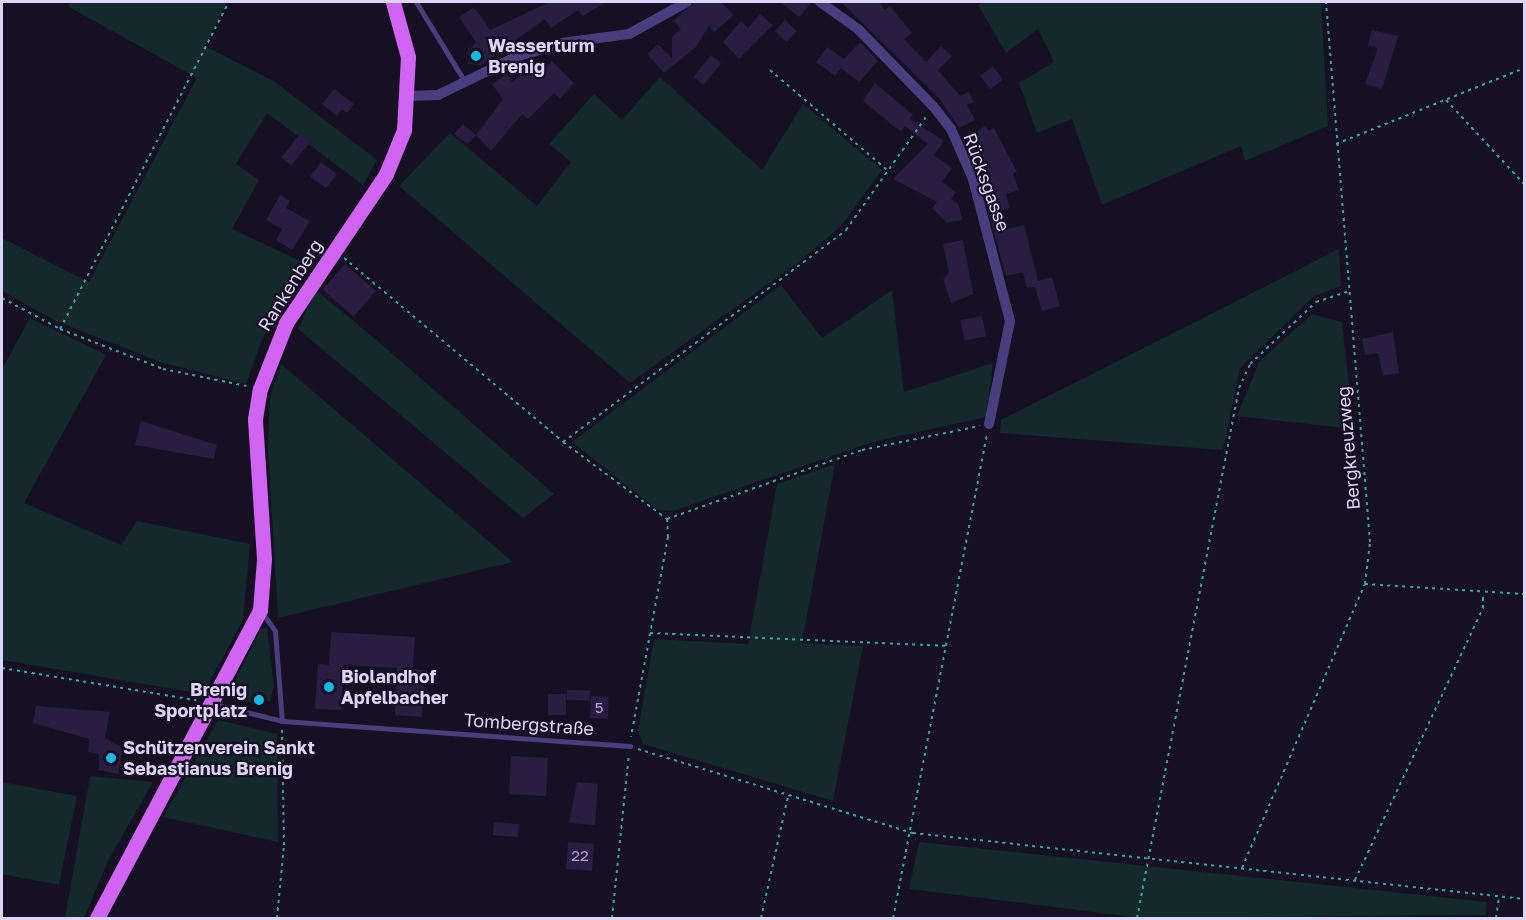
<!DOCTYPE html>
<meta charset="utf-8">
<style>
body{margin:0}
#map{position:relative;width:1526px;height:920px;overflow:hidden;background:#151022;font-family:"Golos Text",sans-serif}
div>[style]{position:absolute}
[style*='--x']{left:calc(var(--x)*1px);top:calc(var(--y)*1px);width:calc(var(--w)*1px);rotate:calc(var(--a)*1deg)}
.green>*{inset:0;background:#13292b}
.building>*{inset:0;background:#291d41;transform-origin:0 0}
.path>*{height:2px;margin-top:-1px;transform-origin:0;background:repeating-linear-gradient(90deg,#38a3ab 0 3px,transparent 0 7.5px)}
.service>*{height:5px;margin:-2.5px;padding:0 2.5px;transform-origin:2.5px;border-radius:2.5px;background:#493e7d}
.minor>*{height:10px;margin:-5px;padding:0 5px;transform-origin:5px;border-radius:5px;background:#493e7d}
.primary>*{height:15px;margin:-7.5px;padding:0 7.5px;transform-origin:7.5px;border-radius:7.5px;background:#d064f3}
.dots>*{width:16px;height:16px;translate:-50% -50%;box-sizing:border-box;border:3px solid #151022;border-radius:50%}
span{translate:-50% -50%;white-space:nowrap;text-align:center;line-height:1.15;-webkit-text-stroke:4.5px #151022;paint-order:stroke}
.number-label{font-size:15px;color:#b0a6cd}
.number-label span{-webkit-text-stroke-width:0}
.poi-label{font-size:18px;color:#ddd4fc;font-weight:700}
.left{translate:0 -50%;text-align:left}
.right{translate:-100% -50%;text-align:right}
.street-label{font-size:18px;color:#ddd4fc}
.frame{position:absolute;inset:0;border:3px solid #ddd4fc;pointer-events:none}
</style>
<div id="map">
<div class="green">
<div style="clip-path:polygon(69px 2px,227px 2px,205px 46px,275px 82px,377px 160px,363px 185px,267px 113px,236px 164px,259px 180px,232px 229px,309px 265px,262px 339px,246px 384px,160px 362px,56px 321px,2px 291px,2px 238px,89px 282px,197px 78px,69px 7px)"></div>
<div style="clip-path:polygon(983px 2px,1321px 2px,1328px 126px,1245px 161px,1241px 146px,1102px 205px,1072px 119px,1037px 133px,1019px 83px,1054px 62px,1038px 29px,1006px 53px,978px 5px)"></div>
<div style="clip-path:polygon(660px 77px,762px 170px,803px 104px,882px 170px,841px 226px,800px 261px,630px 383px,399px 186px,450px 133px,537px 206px,571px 162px,549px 144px,594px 94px,622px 120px)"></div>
<div style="clip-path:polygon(1339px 249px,1341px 286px,1314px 296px,1240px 368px,1223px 450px,1000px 433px,1001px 420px)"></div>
<div style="clip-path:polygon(781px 285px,822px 338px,892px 290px,904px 392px,993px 363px,987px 417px,876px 441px,673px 511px,658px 510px,572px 442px)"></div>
<div style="clip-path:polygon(316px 290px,380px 343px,554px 494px,523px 518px,298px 329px)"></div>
<div style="clip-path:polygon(1312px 314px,1342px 322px,1354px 429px,1237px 416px,1259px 362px)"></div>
<div style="clip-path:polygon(30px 318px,106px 355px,24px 503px,121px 545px,137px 521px,250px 544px,243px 620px,203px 694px,2px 660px,2px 369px)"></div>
<div style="clip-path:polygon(281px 364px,513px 562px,278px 618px,268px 448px,270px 397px)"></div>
<div style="clip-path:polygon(835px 464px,802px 643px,863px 646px,833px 801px,643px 744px,638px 731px,654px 639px,748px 644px,777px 484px)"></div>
<div style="clip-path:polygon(267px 628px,274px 686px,270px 701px,255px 704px,237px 699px,232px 687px,261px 629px)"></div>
<div style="clip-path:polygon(218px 720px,277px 734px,278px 842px,163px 817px)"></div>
<div style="clip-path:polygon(90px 776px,153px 782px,108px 861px,84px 918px,65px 918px)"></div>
<div style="clip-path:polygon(2px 782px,77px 796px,59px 885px,2px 874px)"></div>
<div style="clip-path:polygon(919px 842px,1487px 902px,1486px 915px,1142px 918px,909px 889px)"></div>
</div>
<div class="building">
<div style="clip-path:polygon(550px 2px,606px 2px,583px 16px,578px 10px,551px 28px,545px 19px,481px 65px,469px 64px,467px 52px,476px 42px,459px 17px,474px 7px,490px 30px)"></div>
<div style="clip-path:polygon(694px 2px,721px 2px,734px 15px,714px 32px,709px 26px,696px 47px,664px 73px,647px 54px,658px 44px,672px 58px,672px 37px,681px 29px,674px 21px)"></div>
<div style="clip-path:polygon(780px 2px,812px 2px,799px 17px)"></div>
<div style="clip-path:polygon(841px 2px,879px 2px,885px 10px,890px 6px,912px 33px,904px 39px,926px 62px,941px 46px,952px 56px,938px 70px,960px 96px,969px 92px,974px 102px,967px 105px,975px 120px,959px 128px,939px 98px)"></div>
<div style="clip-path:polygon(760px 14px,773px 25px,739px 59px,723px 42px,741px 21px,748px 28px)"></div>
<div style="left:785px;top:20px;width:16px;height:15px;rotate:43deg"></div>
<div style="clip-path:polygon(1372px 30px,1398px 36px,1382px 89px,1365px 84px,1378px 48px,1368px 45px)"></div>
<div style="clip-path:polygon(860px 42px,878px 61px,859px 82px,841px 68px,835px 76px,816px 62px,827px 47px,844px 59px)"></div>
<div style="left:711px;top:55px;width:13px;height:28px;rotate:39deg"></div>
<div style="clip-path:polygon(552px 61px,574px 83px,560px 99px,554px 93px,528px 119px,522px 114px,491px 151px,476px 135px,467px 144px,454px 134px,463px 124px,476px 135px,503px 99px,492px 84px,507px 74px,512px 82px,529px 69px,538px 77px)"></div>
<div style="left:993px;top:66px;width:17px;height:16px;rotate:54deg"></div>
<div style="clip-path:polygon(875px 83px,913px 115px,910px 119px,944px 141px,934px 155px,952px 168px,942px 182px,956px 192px,951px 199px,959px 205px,962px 220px,947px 223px,932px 208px,937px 202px,893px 179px,928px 144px,905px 126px,901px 132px,863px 101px)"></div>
<div style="clip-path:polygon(334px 89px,354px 104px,347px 113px,342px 109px,337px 116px,322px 104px)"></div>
<div style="clip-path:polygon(985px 126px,989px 131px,994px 128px,1017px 172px,1013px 174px,1019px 190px,1006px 194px,1010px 208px,999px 211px,1004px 230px,1024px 225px,1038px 281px,1052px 277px,1060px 306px,1042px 311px,1035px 287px,1027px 288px,1023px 272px,1006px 276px,975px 164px,983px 160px,976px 132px)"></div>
<div style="left:300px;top:134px;width:13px;height:30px;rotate:39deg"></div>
<div style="left:321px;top:162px;width:20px;height:18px;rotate:37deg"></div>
<div style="clip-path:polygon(280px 195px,290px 201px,286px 208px,310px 221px,292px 250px,276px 240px,282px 229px,266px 220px)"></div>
<div style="clip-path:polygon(963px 240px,973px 294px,951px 303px,943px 279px,949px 273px,943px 244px)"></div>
<div style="left:345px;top:264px;width:41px;height:34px;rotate:41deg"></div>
<div style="left:982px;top:316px;width:21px;height:22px;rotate:79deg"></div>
<div style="clip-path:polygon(1393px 332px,1399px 373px,1383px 376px,1378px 353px,1365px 355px,1362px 339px)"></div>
<div style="clip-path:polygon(141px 421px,217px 445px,214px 459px,135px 445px)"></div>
<div style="clip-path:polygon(331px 632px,415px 637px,413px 669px,424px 670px,422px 717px,395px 715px,397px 668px,344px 665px,341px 710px,315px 709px,318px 664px,329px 665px)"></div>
<div style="left:567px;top:690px;width:23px;height:10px;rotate:2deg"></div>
<div style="left:548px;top:694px;width:18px;height:21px"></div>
<div style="left:591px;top:696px;width:18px;height:22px;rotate:3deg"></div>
<div style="clip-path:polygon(36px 706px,110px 712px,105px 738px,123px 748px,118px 774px,99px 770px,99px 754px,88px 752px,89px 739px,33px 723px)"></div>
<div style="left:511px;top:756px;width:37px;height:38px;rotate:3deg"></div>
<div style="clip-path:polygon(577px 782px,598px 784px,595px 825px,569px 823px)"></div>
<div style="left:494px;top:822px;width:25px;height:13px;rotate:5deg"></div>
<div style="left:568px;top:842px;width:26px;height:27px;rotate:4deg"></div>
</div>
<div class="path">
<div style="--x:770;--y:70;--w:154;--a:40.5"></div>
<div style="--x:1446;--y:100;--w:115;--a:47.1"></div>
<div style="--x:1336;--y:144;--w:203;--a:-22"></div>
<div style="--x:344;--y:258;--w:286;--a:40"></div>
<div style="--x:563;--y:442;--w:129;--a:36.5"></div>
<div style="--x:667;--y:519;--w:18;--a:87"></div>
<div style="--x:668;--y:537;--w:203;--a:100.5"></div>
<div style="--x:2;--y:298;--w:66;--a:28.1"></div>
<div style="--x:60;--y:329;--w:110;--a:21.2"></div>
<div style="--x:163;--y:369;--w:85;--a:11.6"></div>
<div style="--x:60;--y:329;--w:368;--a:-62.7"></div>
<div style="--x:563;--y:442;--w:354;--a:-36.8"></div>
<div style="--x:846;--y:230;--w:138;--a:-54.7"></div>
<div style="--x:667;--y:519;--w:207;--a:-19.5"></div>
<div style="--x:862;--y:450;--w:120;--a:-11.5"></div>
<div style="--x:1365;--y:584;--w:159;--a:3.6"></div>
<div style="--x:650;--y:633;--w:300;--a:2.5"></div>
<div style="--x:2;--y:668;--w:197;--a:9.4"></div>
<div style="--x:638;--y:749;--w:288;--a:17"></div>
<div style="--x:913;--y:833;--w:615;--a:6.17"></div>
<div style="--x:1242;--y:868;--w:309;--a:-66.6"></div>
<div style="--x:1365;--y:584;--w:42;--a:-83.2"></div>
<div style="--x:1370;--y:542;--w:542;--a:-94.66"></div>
<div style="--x:1355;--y:880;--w:301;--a:-64.8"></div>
<div style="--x:1483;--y:608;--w:15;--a:-90"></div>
<div style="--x:277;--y:918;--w:73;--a:-84.5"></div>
<div style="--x:284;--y:845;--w:115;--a:-91"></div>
<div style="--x:612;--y:918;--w:165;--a:-84.1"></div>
<div style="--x:761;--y:918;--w:125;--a:-77.5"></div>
<div style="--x:893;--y:918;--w:492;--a:-79"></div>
<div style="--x:1137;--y:918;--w:540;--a:-79.11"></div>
<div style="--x:1239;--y:388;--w:26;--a:-65"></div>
<div style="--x:1250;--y:364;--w:91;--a:-43.2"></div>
<div style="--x:1316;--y:302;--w:33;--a:-18"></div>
<div style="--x:1496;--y:918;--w:22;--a:-82"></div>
</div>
<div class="service">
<div style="--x:416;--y:2;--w:94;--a:58.5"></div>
<div style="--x:261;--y:611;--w:24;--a:55"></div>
<div style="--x:275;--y:631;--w:90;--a:85.6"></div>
<div style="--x:213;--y:704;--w:71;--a:13.8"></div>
<div style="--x:282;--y:721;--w:349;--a:4.1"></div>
</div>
<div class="minor">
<div style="--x:820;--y:2;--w:47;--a:35.4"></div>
<div style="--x:858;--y:29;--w:107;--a:45.8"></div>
<div style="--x:933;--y:106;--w:29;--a:52"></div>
<div style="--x:951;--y:129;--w:55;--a:66.3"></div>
<div style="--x:973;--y:179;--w:147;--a:75.4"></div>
<div style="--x:1010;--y:321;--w:105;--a:101.5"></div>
<div style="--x:409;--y:96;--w:29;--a:-2"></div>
<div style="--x:438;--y:95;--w:87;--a:-26"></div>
<div style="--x:516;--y:57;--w:48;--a:-16.9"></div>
<div style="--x:562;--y:43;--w:68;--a:-7.7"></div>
<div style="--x:629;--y:34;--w:66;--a:-28.9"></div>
</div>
<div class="primary">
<div style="--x:97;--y:918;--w:348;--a:-62.1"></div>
<div style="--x:260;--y:610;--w:51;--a:-85.5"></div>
<div style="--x:264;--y:559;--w:140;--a:-93.7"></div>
<div style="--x:255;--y:419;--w:30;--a:-81"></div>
<div style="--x:260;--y:389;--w:71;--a:-68.5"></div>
<div style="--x:286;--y:323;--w:179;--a:-56.1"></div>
<div style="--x:386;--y:174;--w:48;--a:-67.8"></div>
<div style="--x:404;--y:130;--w:73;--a:-86.9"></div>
<div style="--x:408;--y:57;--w:57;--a:-105.3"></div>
</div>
<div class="dots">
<div style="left:476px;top:56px;background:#13b8e9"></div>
<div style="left:329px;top:687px;background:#13b8e9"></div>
<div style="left:259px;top:700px;background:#13b8e9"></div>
<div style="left:111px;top:758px;background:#13b8e9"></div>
</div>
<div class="number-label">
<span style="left:599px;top:708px">5</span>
<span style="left:580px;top:856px">22</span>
</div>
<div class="poi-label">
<span class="left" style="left:488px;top:56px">Wasserturm<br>Brenig</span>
<span class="left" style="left:341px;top:687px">Biolandhof<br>Apfelbacher</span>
<span class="right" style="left:247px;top:700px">Brenig<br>Sportplatz</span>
<span class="left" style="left:123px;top:758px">Schützenverein Sankt<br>Sebastianus Brenig</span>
</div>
<div class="street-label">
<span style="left:987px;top:182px;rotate:70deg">Rücksgasse</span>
<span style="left:290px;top:285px;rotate:-58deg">Rankenberg</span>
<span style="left:1348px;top:448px;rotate:-95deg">Bergkreuzweg</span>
<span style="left:529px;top:724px;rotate:4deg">Tombergstraße</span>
</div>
<div class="frame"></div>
</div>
